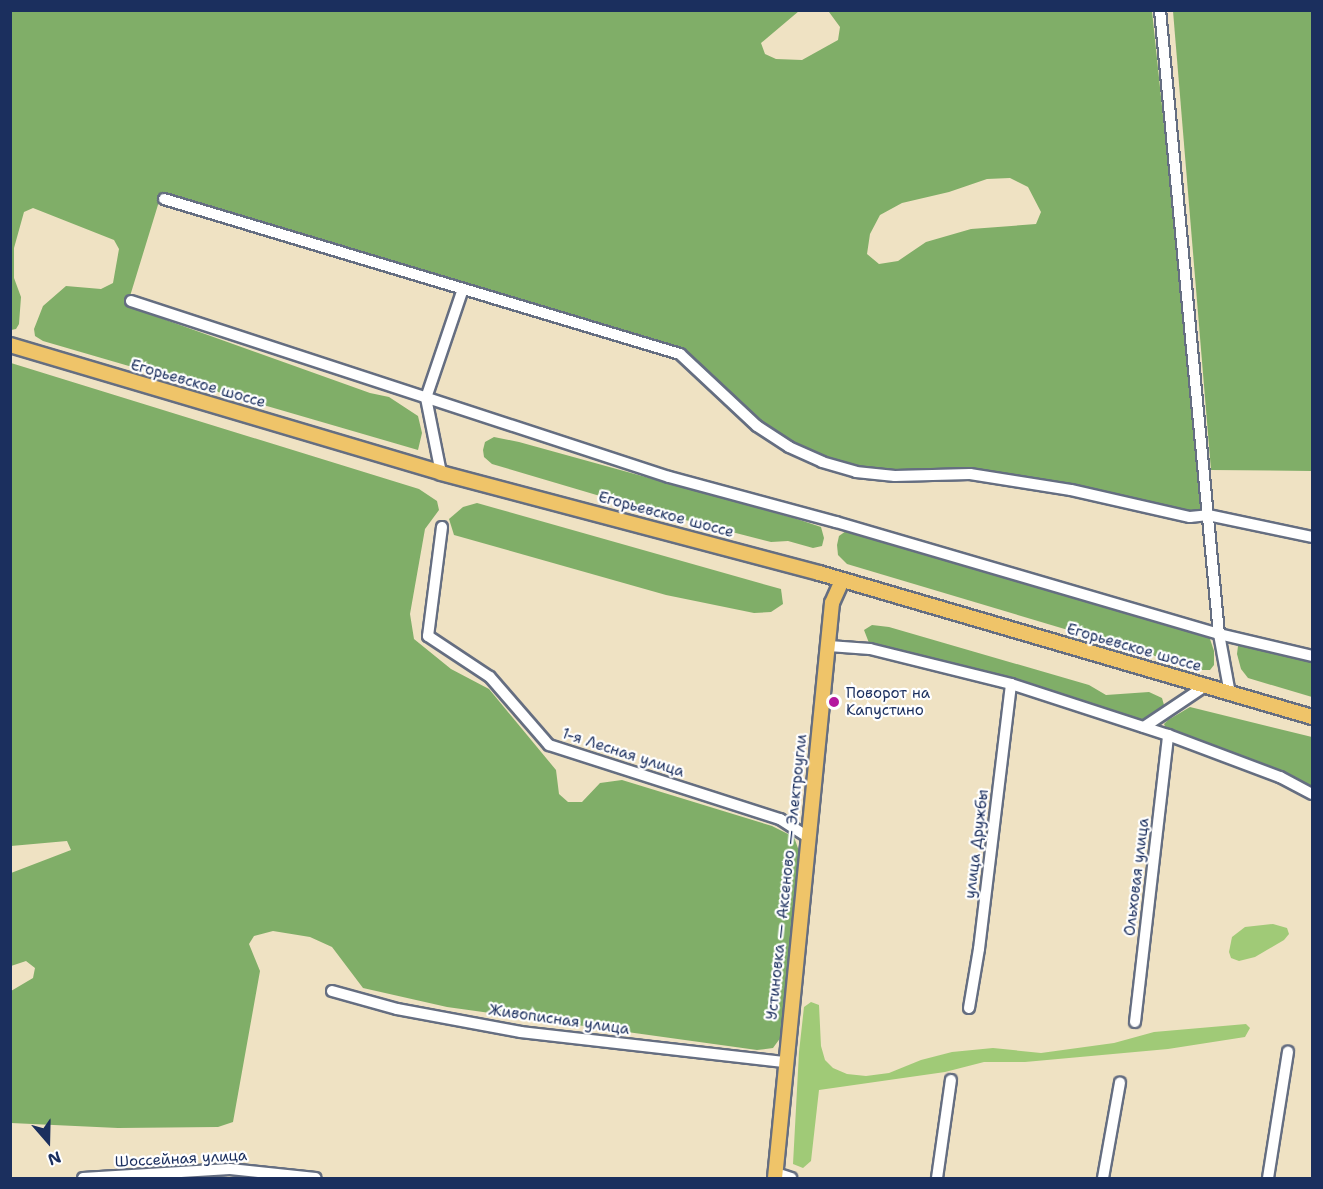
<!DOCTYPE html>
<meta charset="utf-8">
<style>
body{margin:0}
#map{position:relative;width:1323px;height:1189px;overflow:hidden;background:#efe2c3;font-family:"Shantell Sans",sans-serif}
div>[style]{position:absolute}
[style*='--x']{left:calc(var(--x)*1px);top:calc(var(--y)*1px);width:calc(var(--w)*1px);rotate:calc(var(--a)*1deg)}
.green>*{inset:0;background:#a0ca77}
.forest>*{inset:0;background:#80ae68}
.roads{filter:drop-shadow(2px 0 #656e81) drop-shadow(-2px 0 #656e81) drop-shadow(0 2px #656e81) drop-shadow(0 -2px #656e81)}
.minor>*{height:10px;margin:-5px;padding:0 5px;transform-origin:5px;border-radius:5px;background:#fff}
.major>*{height:14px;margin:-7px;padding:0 7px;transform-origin:7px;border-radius:7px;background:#efc469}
.dots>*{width:16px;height:16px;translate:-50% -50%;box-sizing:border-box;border:3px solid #fff;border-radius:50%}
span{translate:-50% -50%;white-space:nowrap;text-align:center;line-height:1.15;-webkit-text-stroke:4.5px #fff;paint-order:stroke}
.street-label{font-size:15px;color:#1b2f5e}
.poi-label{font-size:15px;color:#1b2f5e}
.left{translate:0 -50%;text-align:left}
.frame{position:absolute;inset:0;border:12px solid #1b2f5e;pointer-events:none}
.north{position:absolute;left:18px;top:1111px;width:60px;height:60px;-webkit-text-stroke:4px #fff;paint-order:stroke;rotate:160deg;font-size:16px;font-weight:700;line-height:24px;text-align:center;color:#1b2f5e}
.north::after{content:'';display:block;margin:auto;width:21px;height:27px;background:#1b2f5e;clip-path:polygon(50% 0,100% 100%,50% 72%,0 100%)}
</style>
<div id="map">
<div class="green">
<div style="clip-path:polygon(1273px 924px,1287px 928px,1289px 934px,1284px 940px,1255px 957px,1239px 961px,1231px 958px,1229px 952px,1232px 937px,1245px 927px)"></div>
<div style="clip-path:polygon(811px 1002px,819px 1005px,821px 1046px,825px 1060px,833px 1068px,847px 1074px,866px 1076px,889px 1073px,921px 1060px,952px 1052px,993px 1048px,1041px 1053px,1114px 1043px,1154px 1032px,1246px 1024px,1250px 1028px,1245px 1037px,1168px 1049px,1025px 1062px,984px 1062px,945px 1072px,819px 1090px,811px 1161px,803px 1168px,793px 1164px,799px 1052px,804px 1007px)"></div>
</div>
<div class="forest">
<div style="clip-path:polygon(evenodd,11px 11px,799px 11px,761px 43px,765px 54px,776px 59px,802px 60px,838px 40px,840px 27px,829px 12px,810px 11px,1152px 11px,1204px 506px,1197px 511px,1178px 511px,1067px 486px,852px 467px,821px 458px,759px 424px,681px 351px,161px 195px,127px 306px,370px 393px,389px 397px,418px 416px,422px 433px,418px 450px,43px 341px,35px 336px,34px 329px,43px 306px,66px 286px,101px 289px,113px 283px,119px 249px,114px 240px,33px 208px,24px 212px,14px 248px,14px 278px,21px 297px,19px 324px,16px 329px,11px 330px,11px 11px,1010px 178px,1028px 187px,1041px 212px,1036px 224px,971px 229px,926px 242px,898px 261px,879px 264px,867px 254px,870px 234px,880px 215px,902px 203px,949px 192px,987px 179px,1010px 178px)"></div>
<div style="clip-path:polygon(1173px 11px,1312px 11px,1312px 471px,1211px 470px)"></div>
<div style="clip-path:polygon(11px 363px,419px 489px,437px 501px,439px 510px,425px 529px,410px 614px,414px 639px,451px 669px,489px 689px,556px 770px,559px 794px,568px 802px,582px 802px,600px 783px,622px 780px,772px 826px,794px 837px,800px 854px,781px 1037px,773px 1048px,757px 1050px,447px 1007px,363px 988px,332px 947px,310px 937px,273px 931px,254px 936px,249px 944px,260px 971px,233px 1122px,218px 1127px,118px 1128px,11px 1123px,11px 991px,33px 978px,35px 968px,26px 961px,11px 966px,11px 873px,71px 850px,67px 841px,11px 846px)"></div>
<div style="clip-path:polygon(494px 437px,519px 442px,797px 519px,821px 527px,824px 538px,822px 546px,813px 548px,788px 541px,771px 542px,654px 512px,492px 464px,484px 457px,483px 450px,485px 442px)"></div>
<div style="clip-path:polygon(477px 503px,781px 589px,783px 604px,771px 612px,754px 613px,666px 595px,454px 535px,449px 519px,463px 507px)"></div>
<div style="clip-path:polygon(846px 531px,1201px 632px,1210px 639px,1214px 651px,1214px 665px,1210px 670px,1202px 670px,847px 564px,838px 555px,837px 545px,839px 536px)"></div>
<div style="clip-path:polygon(872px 625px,889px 627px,1089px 685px,1106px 695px,1149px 692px,1162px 698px,1164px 705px,1149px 718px,1137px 720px,1004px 676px,869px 643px,864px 630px)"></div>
<div style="clip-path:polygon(1245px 644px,1312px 659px,1312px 697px,1248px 678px,1241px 669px,1237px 654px,1238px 646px)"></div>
<div style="clip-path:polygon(1190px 707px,1312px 737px,1312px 789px,1166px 729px,1164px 724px,1168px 720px)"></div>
</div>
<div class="roads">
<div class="minor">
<div style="--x:1160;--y:10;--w:627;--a:84.6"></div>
<div style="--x:1219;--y:634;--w:61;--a:79.6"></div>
<div style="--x:164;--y:199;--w:539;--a:16.72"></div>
<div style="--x:680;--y:354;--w:105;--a:43.1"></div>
<div style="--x:757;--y:426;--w:38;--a:33"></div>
<div style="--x:789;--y:447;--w:36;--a:24"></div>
<div style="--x:822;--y:462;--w:35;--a:16"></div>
<div style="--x:856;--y:472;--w:39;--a:6"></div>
<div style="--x:895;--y:476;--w:75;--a:-1.5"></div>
<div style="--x:970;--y:474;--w:102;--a:9"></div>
<div style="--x:1071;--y:490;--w:122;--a:12.8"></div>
<div style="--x:1190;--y:517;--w:18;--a:-6"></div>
<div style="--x:1208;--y:515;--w:106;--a:11.9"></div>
<div style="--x:131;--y:301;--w:566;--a:18.11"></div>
<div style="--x:669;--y:477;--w:173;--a:15.1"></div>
<div style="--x:836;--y:522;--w:399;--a:16.3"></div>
<div style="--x:1219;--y:634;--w:96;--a:13.3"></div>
<div style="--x:441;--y:473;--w:76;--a:-101.3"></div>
<div style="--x:426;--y:398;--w:115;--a:-71.3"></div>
<div style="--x:442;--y:527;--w:110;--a:97.3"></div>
<div style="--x:428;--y:636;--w:74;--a:33.5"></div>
<div style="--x:490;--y:677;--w:90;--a:49.1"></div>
<div style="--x:549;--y:745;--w:243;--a:17.8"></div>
<div style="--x:780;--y:819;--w:35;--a:33"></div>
<div style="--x:829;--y:646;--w:41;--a:4.2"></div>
<div style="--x:870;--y:649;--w:145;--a:13.9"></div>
<div style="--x:1011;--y:684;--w:165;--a:18"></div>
<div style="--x:1168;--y:735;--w:120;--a:20.6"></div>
<div style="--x:1280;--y:777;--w:36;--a:28"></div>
<div style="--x:1144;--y:727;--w:73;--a:-33.9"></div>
<div style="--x:332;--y:991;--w:67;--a:15.5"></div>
<div style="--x:397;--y:1009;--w:126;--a:10.5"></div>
<div style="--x:521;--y:1032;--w:266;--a:6.5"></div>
<div style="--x:969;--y:1008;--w:60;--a:-80.4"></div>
<div style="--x:979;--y:949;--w:267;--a:-83.1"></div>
<div style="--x:1135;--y:1022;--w:289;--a:-83.4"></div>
<div style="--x:776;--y:1173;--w:16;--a:18"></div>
<div style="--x:83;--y:1178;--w:147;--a:-3.5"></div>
<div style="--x:230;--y:1169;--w:86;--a:6"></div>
<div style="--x:937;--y:1178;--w:99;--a:-81.9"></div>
<div style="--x:1103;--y:1178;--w:97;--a:-79.9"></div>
<div style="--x:1268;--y:1178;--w:128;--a:-81"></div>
</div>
<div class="major">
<div style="--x:10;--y:345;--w:450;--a:16.5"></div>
<div style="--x:441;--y:473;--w:391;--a:14.8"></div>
<div style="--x:819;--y:573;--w:514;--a:16.28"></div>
<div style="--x:775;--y:1178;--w:578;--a:-84.34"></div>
<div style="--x:832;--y:603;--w:24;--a:-66"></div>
</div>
</div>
<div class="dots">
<div style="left:834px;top:702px;background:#b5179e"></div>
</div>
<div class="street-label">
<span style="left:198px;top:384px;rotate:16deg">Егорьевское шоссе</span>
<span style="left:666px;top:515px;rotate:15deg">Егорьевское шоссе</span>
<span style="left:1134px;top:648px;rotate:16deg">Егорьевское шоссе</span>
<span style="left:623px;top:753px;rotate:18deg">1-я Лесная улица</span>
<span style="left:977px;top:844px;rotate:-83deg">улица Дружбы</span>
<span style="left:787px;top:877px;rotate:-84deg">Устиновка — Аксеново — Электроугли</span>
<span style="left:1137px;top:877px;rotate:-83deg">Ольховая улица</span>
<span style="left:559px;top:1020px;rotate:8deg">Живописная улица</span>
<span style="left:181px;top:1159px;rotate:-3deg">Шоссейная улица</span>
</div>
<div class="poi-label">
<span class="left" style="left:846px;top:702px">Поворот на<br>Капустино</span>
</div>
<div class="frame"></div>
<div class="north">N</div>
</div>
